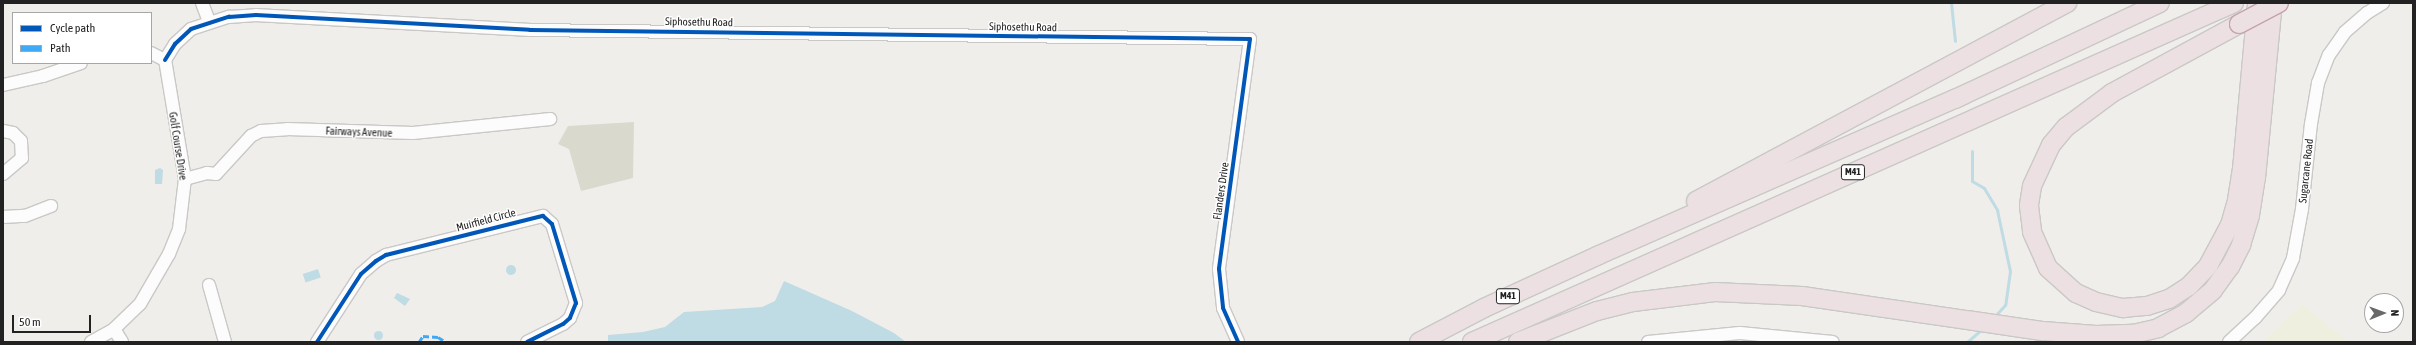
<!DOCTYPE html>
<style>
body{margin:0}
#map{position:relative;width:2416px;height:345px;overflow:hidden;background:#f0eeeb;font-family:"Asap Condensed",sans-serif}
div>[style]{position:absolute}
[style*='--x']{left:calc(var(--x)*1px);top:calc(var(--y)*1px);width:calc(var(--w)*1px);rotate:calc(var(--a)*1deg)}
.construction>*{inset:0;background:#d9d9cd}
.farmland>*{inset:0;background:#efefdf}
.water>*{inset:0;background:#bfdbe3;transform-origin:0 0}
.round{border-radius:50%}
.stream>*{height:3px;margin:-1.5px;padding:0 1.5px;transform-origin:1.5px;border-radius:1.5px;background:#bfdbe3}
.roads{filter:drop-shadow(1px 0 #c9c8c7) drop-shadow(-1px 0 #c9c8c7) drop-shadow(0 1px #c9c8c7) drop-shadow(0 -1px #c9c8c7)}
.minor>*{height:12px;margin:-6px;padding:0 6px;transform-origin:6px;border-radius:6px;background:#fdfcfc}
.highway>*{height:18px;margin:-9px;padding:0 9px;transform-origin:9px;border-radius:9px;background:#ece0e2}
.bridges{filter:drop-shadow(1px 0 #c5a2ac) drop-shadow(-1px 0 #c5a2ac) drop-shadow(0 1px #c5a2ac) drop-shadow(0 -1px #c5a2ac)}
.highway-bridge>*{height:18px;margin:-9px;padding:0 9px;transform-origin:9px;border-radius:9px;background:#ece0e2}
.quiet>*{height:3px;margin-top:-1.5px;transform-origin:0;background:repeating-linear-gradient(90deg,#3fa9f5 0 6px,transparent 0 9px)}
.cycleway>*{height:4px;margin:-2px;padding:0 2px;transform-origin:2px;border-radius:2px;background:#0057b8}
span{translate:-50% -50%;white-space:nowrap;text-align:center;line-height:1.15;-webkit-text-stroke:3px #fff;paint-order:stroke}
.shield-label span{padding:1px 3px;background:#fff;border:1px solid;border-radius:3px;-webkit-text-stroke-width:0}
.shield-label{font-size:10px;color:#222;font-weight:700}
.street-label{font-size:11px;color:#222}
.frame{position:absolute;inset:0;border:4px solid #222;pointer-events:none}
.legend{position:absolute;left:12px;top:12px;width:140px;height:52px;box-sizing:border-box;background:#fff;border:1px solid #a7a7a7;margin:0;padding:5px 7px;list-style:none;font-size:12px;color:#222}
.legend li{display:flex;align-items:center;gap:8px;height:20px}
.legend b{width:20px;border:1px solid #a7a7a7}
.north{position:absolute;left:2364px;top:293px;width:40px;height:40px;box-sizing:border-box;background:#fff;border:1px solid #a7a7a7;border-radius:50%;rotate:89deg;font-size:11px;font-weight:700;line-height:16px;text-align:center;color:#222}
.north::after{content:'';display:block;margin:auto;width:14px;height:18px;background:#6a6968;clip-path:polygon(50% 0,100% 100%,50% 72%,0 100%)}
.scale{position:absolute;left:12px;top:315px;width:79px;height:18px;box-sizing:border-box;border:2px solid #222;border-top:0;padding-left:5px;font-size:12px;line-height:14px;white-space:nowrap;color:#222;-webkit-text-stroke:3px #fff;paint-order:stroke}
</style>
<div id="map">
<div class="construction">
<div style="clip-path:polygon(634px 122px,633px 178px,581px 191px,569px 149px,558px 144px,568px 126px)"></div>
</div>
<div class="farmland">
<div style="clip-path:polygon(2302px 304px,2349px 342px,2263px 342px)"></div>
</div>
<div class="water">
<div style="clip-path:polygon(160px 168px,163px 170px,162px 184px,155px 184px,155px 170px)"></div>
<div class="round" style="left:506px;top:265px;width:10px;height:10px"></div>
<div style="left:318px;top:269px;width:9px;height:16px;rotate:72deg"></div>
<div style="clip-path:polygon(784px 281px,852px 311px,894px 333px,906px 342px,608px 342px,608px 335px,643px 332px,665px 327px,684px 312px,762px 307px,775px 301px)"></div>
<div style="clip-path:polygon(397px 293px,410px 299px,405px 306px,394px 298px)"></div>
<div class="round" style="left:373.5px;top:330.5px;width:9px;height:9px"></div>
</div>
<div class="stream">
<div style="--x:1951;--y:3;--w:38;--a:84"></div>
<div style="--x:1972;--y:151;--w:30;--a:90"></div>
<div style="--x:1972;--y:181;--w:14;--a:30"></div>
<div style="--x:1984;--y:188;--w:26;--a:59"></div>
<div style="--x:1997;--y:210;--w:62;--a:78"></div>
<div style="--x:2010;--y:271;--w:34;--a:98"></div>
<div style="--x:2005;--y:305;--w:18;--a:133"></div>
<div style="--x:1967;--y:342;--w:20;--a:-41"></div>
</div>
<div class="roads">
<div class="minor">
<div style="--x:202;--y:3;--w:19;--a:69"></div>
<div style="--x:151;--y:53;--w:16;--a:27"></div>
<div style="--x:165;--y:60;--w:19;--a:-58"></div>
<div style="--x:175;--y:44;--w:22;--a:-43"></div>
<div style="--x:191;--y:29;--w:40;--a:-18"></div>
<div style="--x:229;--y:17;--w:27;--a:-4"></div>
<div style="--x:256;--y:15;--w:274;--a:3.1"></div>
<div style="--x:530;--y:30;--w:720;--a:0.72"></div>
<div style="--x:1250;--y:39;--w:232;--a:97.7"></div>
<div style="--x:1219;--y:269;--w:39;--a:84"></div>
<div style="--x:1223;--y:308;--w:37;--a:66"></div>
<div style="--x:3;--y:85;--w:41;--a:-12.7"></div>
<div style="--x:43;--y:76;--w:40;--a:-18.9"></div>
<div style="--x:3;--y:131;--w:10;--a:11"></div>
<div style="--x:13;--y:133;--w:11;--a:45"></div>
<div style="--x:21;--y:141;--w:17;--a:87"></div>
<div style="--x:22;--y:158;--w:25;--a:140"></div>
<div style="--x:185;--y:179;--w:23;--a:-15"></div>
<div style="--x:207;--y:173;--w:9;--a:6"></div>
<div style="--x:216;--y:174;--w:52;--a:-47.4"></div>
<div style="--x:251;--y:136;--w:11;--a:-27"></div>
<div style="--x:261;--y:131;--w:26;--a:-4"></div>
<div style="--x:287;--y:129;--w:126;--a:1.8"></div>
<div style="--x:413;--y:133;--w:138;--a:-5.8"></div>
<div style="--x:3;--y:217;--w:22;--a:-3"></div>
<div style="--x:25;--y:216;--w:28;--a:-21"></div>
<div style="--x:209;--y:285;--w:59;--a:74.3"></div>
<div style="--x:114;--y:329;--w:15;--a:58"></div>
<div style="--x:91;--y:342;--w:26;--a:-29"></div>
<div style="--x:114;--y:329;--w:36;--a:-44"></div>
<div style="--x:140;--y:304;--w:58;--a:-59.9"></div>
<div style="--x:169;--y:254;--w:27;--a:-68"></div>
<div style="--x:179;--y:229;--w:50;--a:-83.2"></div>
<div style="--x:185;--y:179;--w:121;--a:-99.5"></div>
<div style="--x:317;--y:342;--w:81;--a:-57.1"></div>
<div style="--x:361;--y:274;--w:20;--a:-41"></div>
<div style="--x:376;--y:261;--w:12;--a:-31"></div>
<div style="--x:386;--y:255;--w:162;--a:-14"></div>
<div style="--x:543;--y:216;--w:12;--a:42"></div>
<div style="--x:552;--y:224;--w:83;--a:73.1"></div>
<div style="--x:576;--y:303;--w:16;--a:112"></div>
<div style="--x:570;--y:318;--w:9;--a:139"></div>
<div style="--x:563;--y:324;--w:40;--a:153.4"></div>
<div style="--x:1648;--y:342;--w:92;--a:-5.6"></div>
<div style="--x:1740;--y:333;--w:93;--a:5.5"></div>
<div style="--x:2229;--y:342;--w:35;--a:-43"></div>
<div style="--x:2255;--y:318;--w:37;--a:-49"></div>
<div style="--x:2279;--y:290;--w:35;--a:-66"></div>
<div style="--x:2293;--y:258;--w:50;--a:-79.6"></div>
<div style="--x:2302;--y:209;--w:85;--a:-84"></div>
<div style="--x:2311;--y:124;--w:42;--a:-80.3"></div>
<div style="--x:2318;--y:83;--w:30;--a:-69"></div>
<div style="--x:2329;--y:55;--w:28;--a:-55"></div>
<div style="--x:2345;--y:32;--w:29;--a:-41"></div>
<div style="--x:2367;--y:13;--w:19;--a:-32"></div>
</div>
<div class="highway">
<div style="--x:2239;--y:24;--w:145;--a:151.5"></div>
<div style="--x:2112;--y:93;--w:57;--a:143.5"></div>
<div style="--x:2066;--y:127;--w:23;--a:130"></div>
<div style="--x:2051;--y:145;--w:45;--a:114.9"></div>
<div style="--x:2032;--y:186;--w:20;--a:99"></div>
<div style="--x:2029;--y:206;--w:26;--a:83"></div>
<div style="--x:2032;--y:232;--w:39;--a:66"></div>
<div style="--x:2048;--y:268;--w:38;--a:42"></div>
<div style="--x:2076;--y:293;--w:22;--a:24"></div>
<div style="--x:2096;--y:302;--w:28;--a:13"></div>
<div style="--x:2123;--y:308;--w:24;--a:-5"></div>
<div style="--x:2147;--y:306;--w:23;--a:-18"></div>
<div style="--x:2169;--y:299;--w:24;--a:-33"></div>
<div style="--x:2189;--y:286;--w:28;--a:-46"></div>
<div style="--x:2208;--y:266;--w:47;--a:-61.8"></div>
<div style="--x:2230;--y:225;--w:26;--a:-74"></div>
<div style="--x:2237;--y:200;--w:31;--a:-81"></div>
<div style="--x:2242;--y:169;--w:167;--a:-84.8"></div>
<div style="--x:1696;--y:201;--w:421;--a:-28.1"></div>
<div style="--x:1419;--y:342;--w:73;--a:-27.6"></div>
<div style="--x:1484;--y:308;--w:127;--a:-24.7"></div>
<div style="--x:1599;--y:255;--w:389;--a:-23.7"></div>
<div style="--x:1955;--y:99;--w:226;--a:-25.1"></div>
<div style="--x:1472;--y:342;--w:834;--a:-23.98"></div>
<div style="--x:1518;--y:342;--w:85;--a:-21.4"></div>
<div style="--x:1597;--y:311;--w:37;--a:-14"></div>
<div style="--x:1633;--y:302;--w:83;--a:-7"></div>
<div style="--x:1715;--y:292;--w:87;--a:2.6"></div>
<div style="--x:1802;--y:296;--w:244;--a:8.3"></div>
<div style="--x:2043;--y:331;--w:53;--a:4.3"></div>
<div style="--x:2096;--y:335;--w:37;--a:-2"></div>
<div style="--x:2133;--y:334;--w:26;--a:-13"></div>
<div style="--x:2158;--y:328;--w:32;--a:-28"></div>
<div style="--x:2186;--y:313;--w:35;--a:-40"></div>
<div style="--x:2213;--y:290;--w:29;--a:-54"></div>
<div style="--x:2230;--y:267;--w:25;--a:-63"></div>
<div style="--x:2241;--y:245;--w:31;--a:-73"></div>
<div style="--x:2250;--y:215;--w:37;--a:-81"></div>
<div style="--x:2256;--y:178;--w:176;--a:-84.5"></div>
</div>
</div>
<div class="bridges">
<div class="highway-bridge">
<div style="--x:2239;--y:24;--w:45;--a:-27.7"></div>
</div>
</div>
<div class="quiet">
<div style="--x:419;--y:342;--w:7;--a:-56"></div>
<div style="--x:423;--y:336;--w:15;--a:4"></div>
<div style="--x:438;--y:337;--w:9;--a:32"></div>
</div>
<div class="cycleway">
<div style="--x:165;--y:60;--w:19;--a:-58"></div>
<div style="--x:175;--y:44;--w:22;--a:-43"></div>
<div style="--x:191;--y:29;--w:40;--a:-18"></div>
<div style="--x:229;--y:17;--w:27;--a:-4"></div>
<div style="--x:256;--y:15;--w:274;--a:3.1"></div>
<div style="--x:530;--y:30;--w:720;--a:0.72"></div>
<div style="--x:1250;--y:39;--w:232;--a:97.7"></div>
<div style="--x:1219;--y:269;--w:39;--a:84"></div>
<div style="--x:1223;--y:308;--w:37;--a:66"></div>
<div style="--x:317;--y:342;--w:81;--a:-57.1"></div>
<div style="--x:361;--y:274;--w:20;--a:-41"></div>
<div style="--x:376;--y:261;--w:12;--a:-31"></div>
<div style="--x:386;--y:255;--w:162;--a:-14"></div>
<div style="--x:543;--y:216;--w:12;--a:42"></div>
<div style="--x:552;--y:224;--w:83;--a:73.1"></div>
<div style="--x:576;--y:303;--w:16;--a:112"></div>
<div style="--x:570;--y:318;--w:9;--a:139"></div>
<div style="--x:563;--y:324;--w:40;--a:153.4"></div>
</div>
<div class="shield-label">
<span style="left:1853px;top:172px">M41</span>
<span style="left:1508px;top:296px">M41</span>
</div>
<div class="street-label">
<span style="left:699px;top:22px;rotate:1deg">Siphosethu Road</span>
<span style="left:1023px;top:27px;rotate:1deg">Siphosethu Road</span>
<span style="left:359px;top:132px;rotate:2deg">Fairways Avenue</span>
<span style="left:178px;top:146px;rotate:81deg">Golf Course Drive</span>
<span style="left:2306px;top:171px;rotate:-84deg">Sugarcane Road</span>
<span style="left:1221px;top:191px;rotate:-82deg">Flanders Drive</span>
<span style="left:486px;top:220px;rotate:-15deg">Muirfield Circle</span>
</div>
<div class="frame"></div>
<ul class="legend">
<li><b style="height:5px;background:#0057b8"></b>Cycle path</li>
<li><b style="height:5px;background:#3fa9f5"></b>Path</li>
</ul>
<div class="north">N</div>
<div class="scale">50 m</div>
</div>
